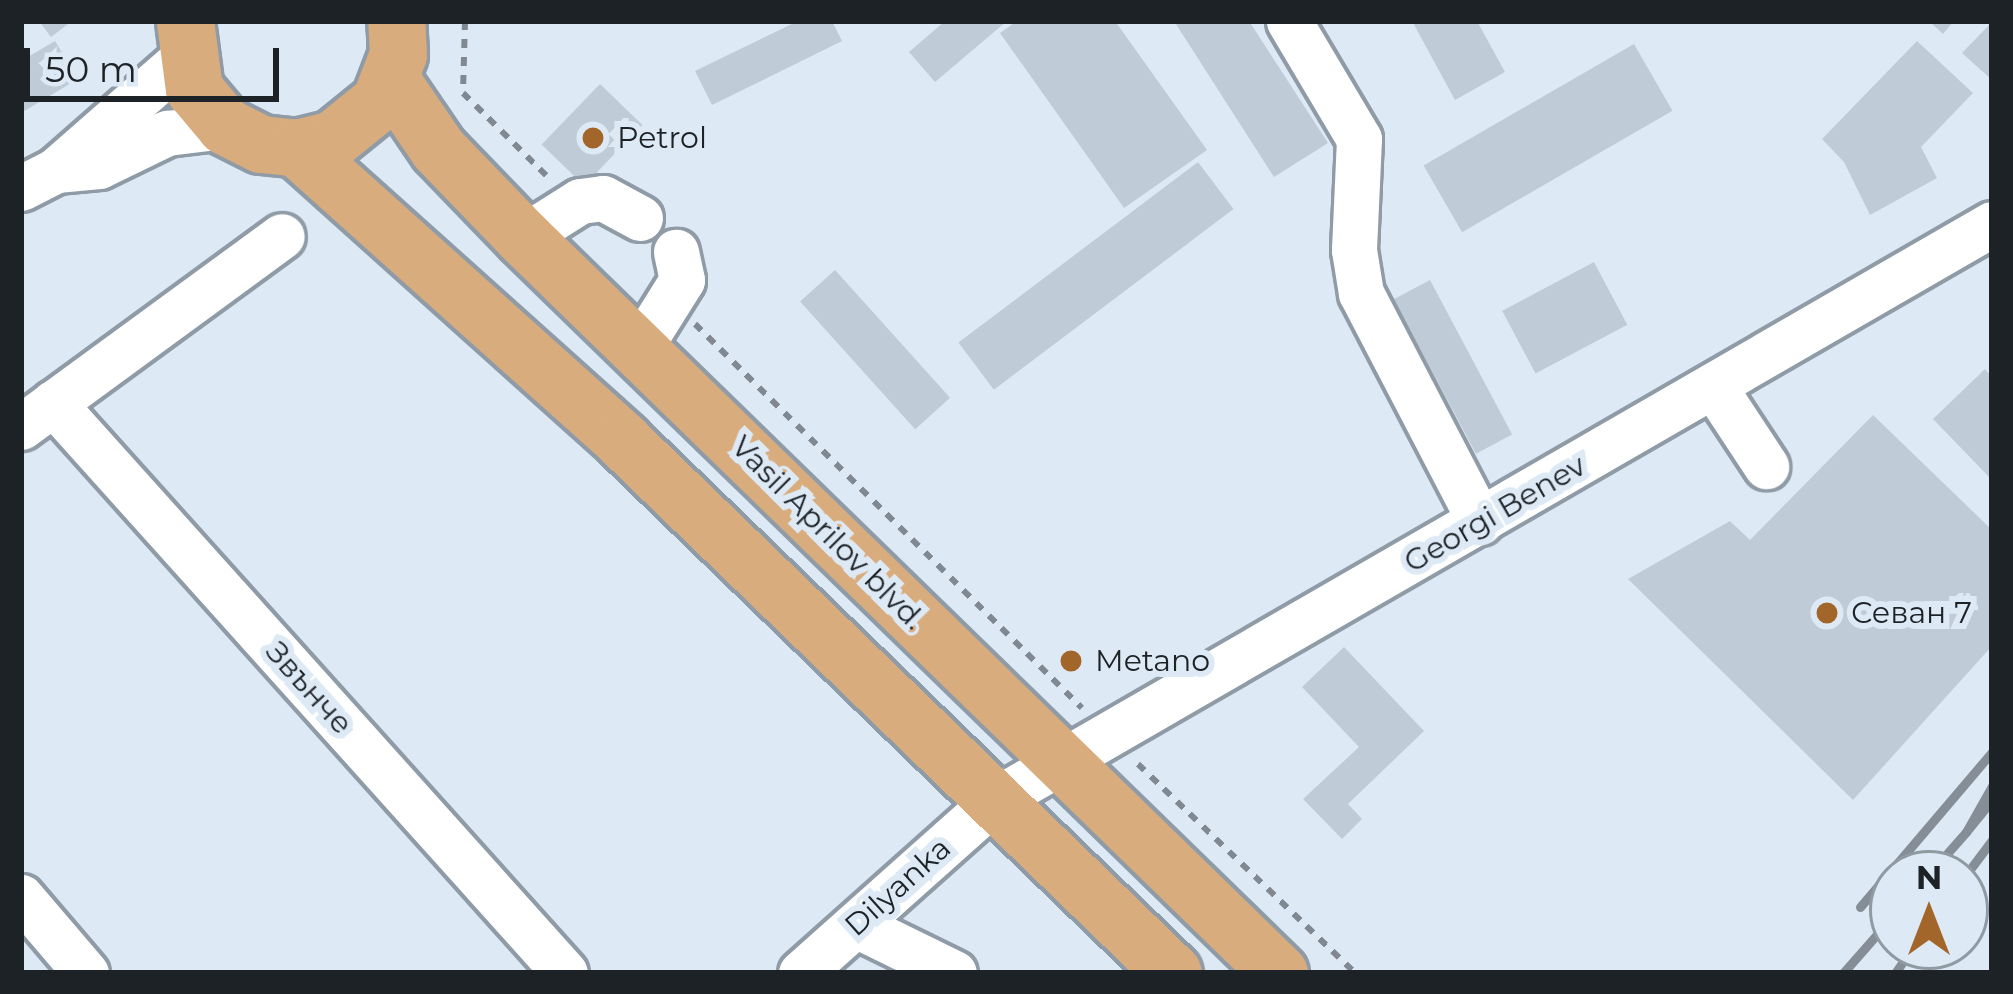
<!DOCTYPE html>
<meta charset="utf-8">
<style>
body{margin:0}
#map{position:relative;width:2013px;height:994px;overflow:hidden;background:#ddeaf6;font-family:Montserrat,sans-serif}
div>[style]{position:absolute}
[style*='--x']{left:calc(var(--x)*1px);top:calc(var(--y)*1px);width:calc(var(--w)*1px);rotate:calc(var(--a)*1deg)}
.building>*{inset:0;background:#bfccd8;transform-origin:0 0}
.path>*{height:6px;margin-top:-3px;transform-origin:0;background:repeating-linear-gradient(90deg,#808992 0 9px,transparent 0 18px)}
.roads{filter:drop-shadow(3px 0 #8f9ba6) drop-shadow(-3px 0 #8f9ba6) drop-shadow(0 3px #8f9ba6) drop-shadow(0 -3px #8f9ba6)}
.minor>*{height:45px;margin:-22.5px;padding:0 22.5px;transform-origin:22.5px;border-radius:22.5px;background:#fff}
.major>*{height:57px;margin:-28.5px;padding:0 28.5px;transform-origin:28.5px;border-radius:28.5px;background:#d9ac7e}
.rail>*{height:9px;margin:-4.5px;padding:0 4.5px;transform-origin:4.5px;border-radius:4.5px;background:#858e97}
.dots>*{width:33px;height:33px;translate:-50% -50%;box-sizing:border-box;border:6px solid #ddeaf6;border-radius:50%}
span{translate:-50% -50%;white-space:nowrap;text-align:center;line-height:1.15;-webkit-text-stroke:12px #ddeaf6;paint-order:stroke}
.poi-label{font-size:30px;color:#1d2227}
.left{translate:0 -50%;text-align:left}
.street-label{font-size:30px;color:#1d2227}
.frame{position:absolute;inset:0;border:24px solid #1d2227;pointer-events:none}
.north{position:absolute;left:1869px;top:850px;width:120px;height:120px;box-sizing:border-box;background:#ddeaf6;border:3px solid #909aa3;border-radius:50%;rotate:0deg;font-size:33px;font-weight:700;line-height:48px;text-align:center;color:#1d2227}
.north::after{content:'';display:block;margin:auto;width:42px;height:54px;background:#a3662a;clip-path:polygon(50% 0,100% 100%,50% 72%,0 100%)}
.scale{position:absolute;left:24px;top:48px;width:255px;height:54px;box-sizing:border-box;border:6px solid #1d2227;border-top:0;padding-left:15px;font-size:36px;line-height:42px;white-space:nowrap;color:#1d2227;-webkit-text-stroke:9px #ddeaf6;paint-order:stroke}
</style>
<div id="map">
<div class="building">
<div style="clip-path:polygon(39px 21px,72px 21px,51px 37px)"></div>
<div style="clip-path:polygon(798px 21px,832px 21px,842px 41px,712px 105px,695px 71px)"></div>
<div style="clip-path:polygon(945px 21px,1007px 21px,935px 82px,909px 52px)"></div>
<div style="clip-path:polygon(1017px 21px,1115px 21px,1207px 150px,1124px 208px,1000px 33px)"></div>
<div style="clip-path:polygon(1174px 21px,1249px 21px,1328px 143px,1274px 177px)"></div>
<div style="clip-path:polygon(1412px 21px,1477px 21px,1505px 72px,1455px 100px)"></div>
<div style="clip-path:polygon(1929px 21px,1954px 21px,1943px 34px)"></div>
<div style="clip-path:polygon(1992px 22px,1992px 80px,1962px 53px)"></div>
<div style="clip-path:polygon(55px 41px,78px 79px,21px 113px,21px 61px)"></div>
<div style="clip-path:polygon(1917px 41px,1973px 93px,1921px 147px,1937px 178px,1870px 215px,1844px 162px,1822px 139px)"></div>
<div style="left:1634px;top:44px;width:77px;height:243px;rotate:60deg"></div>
<div style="left:600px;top:84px;width:59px;height:84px;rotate:44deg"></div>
<div style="left:1198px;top:162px;width:59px;height:300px;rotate:53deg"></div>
<div style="left:1594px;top:262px;width:71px;height:104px;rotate:62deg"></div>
<div style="left:835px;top:270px;width:172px;height:47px;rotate:48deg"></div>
<div style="left:1430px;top:280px;width:175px;height:41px;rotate:62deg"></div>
<div style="clip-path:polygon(1985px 369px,1992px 377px,1992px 480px,1933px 419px)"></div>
<div style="clip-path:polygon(1873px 415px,1992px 530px,1992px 646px,1853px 800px,1628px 579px,1730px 521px,1750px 540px)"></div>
<div style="clip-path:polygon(1344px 647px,1424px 731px,1348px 804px,1362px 819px,1342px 839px,1303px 799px,1359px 747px,1302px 687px)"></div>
</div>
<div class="path">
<div style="--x:465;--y:21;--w:72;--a:91.6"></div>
<div style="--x:463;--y:93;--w:117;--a:44.7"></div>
<div style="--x:695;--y:324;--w:545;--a:44.78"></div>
<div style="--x:1138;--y:764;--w:301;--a:43.9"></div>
</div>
<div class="roads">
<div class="minor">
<div style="--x:1289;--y:21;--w:137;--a:59.3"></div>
<div style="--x:1359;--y:139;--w:111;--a:92.6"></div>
<div style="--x:1354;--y:250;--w:44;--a:80.8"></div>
<div style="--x:1361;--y:293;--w:258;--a:62.5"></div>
<div style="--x:56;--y:170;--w:170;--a:-41.2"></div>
<div style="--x:21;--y:188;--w:39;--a:-27"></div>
<div style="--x:56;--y:170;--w:43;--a:-5.3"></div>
<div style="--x:99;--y:166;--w:76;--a:-25.9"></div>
<div style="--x:167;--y:133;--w:58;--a:-6.9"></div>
<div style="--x:523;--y:237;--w:67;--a:-32.3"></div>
<div style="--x:580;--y:201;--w:23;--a:-7"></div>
<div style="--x:603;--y:198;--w:42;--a:28.4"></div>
<div style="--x:640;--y:347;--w:79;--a:-57.9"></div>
<div style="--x:682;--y:280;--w:29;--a:-102"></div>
<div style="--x:1714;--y:387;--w:95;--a:56.6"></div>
<div style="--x:53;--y:403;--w:766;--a:48.07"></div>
<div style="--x:21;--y:427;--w:323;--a:-36.2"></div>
<div style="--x:21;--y:897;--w:100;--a:49.5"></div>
<div style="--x:856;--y:925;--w:109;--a:26.1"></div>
<div style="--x:801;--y:973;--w:260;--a:-41.7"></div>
<div style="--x:995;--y:800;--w:1151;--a:-30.02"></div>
</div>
<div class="major">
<div style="--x:185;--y:21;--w:69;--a:82.5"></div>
<div style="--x:194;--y:89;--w:48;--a:50"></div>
<div style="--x:225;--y:126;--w:40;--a:26.6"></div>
<div style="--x:261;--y:144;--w:36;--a:6"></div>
<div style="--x:297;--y:148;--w:37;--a:-14"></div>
<div style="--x:333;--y:139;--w:60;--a:-39"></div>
<div style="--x:380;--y:101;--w:50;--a:-69"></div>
<div style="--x:398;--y:54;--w:33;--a:-93"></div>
<div style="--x:391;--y:80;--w:83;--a:55.7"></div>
<div style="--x:438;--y:149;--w:122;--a:46"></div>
<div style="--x:523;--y:237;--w:1055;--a:44.23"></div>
<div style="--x:297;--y:148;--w:438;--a:41.9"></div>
<div style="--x:623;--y:441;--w:765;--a:44.05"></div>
</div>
</div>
<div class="rail">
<div style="--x:1992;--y:786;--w:53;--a:119.5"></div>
<div style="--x:1966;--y:832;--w:41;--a:-50.9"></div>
<div style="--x:1929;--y:874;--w:56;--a:-48.6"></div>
<div style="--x:1965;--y:876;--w:45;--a:-53.1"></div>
<div style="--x:1860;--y:907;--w:204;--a:-49.6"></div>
<div style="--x:1843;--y:973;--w:76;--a:-48.7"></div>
<div style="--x:1895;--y:973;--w:33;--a:-55"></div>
</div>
<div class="dots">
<div style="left:593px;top:138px;background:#a3662a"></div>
<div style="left:1827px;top:613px;background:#a3662a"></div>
<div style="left:1071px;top:661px;background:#a3662a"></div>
</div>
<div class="poi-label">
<span class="left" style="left:617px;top:138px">Petrol</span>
<span class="left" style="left:1851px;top:613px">Севан 7</span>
<span class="left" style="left:1095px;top:661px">Metano</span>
</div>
<div class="street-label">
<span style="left:1495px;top:514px;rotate:-30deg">Georgi Benev</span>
<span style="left:828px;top:533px;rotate:45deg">Vasil Aprilov blvd.</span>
<span style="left:309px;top:688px;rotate:48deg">Звънче</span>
<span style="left:898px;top:887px;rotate:-42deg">Dilyanka</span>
</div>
<div class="frame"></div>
<div class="north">N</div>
<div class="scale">50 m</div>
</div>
